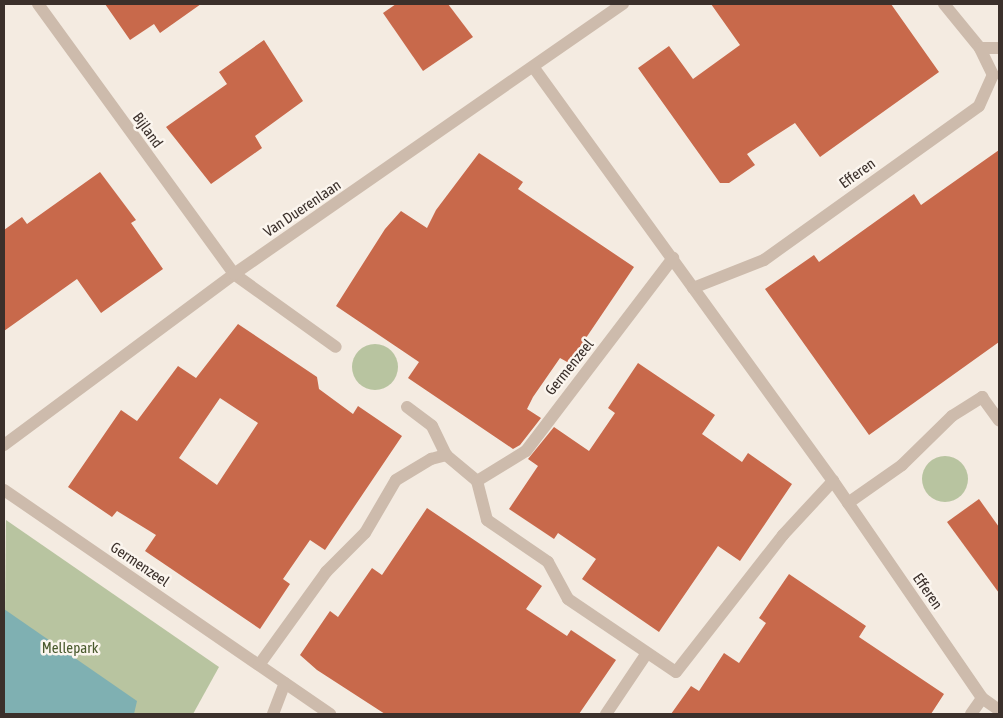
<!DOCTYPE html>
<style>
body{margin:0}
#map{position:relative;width:1003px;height:718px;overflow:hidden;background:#f4ebe1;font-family:"Asap Condensed",sans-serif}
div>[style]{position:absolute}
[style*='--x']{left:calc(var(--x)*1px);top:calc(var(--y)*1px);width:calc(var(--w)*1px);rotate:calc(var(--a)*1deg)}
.green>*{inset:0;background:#b8c4a0}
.round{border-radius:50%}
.water>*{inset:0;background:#7fb0b2}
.building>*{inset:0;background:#c8694b}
.street>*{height:12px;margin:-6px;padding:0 6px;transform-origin:6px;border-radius:6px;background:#cdbbac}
span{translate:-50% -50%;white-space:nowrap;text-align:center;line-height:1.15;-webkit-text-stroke:5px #fbf5ee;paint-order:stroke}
.street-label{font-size:15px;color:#3b302b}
.park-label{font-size:15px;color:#4a5a2e}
.frame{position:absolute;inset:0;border:5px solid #3b302b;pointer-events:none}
</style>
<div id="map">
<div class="green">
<div class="round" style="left:352px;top:344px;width:46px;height:46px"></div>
<div class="round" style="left:922px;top:456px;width:46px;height:46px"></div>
<div style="clip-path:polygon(6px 520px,219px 667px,193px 714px,4px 714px)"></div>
</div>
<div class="water">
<div style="clip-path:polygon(4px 609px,137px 701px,134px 714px,4px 714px)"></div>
</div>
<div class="building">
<div style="clip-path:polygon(105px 4px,201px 4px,160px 33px,154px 24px,130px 40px)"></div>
<div style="clip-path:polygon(396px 4px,448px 4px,473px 37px,423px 71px,383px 13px)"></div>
<div style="clip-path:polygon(711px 4px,891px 4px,939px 72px,820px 157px,795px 123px,747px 154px,755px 165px,729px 183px,720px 183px,638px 68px,669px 46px,693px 79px,740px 45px)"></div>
<div style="clip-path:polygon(264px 40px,303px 101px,255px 136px,262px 148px,211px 184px,166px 127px,227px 84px,219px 72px)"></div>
<div style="clip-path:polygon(999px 150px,999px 342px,869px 435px,765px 289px,814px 255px,819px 262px,914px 194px,921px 205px)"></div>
<div style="clip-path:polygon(479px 153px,523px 182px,518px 189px,634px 267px,569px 363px,560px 358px,533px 397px,527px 409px,541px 418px,520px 445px,513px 449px,408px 378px,419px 362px,336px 306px,385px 229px,401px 211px,427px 228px,436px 210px)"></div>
<div style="clip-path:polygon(100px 172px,136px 220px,131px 223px,163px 269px,101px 313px,77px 279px,4px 331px,4px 230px,22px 217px,27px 224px)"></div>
<div style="clip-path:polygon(evenodd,238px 324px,317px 377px,319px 389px,353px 414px,358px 406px,402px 436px,325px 550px,310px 540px,283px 579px,290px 584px,260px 629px,145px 551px,156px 535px,117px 511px,112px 517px,68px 487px,121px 410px,137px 421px,178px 366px,196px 378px,238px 324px,220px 398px,258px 423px,217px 485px,179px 458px,220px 398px)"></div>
<div style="clip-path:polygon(638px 363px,715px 415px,702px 434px,742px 462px,748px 453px,792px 484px,740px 561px,718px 546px,659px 632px,582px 579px,596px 559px,558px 533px,554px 539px,509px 509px,538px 466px,528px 459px,554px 427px,589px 451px,615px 413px,608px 408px)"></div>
<div style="clip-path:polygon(979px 499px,999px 527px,999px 593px,947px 522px)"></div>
<div style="clip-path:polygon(427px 508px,542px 586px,526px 609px,567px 636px,571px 630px,616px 660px,579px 714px,385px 714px,317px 670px,300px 655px,330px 611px,338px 617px,372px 568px,382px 575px)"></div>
<div style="clip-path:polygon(789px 574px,866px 626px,859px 637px,944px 694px,931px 714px,671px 714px,691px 686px,699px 691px,724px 653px,739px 663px,766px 623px,759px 618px)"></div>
</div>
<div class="street">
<div style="--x:38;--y:4;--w:334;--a:54"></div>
<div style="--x:234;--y:274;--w:125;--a:35.6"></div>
<div style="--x:944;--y:4;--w:57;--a:50.7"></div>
<div style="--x:980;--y:48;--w:19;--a:0"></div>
<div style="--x:534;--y:68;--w:510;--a:54.1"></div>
<div style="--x:833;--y:481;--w:263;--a:55.5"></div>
<div style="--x:982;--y:698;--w:21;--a:35"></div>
<div style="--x:693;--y:288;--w:76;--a:-21.5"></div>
<div style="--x:764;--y:260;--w:264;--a:-35.6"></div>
<div style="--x:979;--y:106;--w:34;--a:-66"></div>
<div style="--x:993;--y:75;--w:30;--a:-116"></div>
<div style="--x:407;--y:407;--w:31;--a:37"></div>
<div style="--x:432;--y:426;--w:32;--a:64"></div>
<div style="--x:446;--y:455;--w:40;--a:40"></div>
<div style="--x:477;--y:481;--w:40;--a:75.6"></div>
<div style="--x:487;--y:520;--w:74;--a:34.5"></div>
<div style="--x:548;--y:562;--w:42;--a:61.6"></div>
<div style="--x:568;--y:599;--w:130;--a:34.1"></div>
<div style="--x:676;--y:672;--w:174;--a:-52"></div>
<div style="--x:783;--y:535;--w:74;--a:-47.2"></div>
<div style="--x:4;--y:445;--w:287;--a:-36.6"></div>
<div style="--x:234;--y:274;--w:474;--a:-34.8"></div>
<div style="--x:477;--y:481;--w:57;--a:-31.5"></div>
<div style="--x:526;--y:451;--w:243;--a:-52.7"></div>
<div style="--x:4;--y:490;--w:396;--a:34.5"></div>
<div style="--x:848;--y:503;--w:66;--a:-35.1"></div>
<div style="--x:902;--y:465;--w:70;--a:-44.4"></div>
<div style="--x:952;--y:416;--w:36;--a:-32"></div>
<div style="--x:982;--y:397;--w:29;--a:54"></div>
<div style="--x:259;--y:665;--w:115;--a:-54.2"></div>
<div style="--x:326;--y:572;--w:55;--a:-45"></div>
<div style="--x:365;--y:533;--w:61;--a:-59.7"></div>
<div style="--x:396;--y:480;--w:41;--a:-31"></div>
<div style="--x:431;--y:459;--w:16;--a:-15"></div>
<div style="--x:273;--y:714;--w:33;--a:-69"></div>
<div style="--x:606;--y:714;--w:73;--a:-56.1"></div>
<div style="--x:971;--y:714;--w:19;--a:-55"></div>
</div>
<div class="street-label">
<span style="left:148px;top:130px;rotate:54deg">Bijland</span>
<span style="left:857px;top:173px;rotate:-36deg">Efferen</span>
<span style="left:302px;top:208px;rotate:-34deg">Van Duerenlaan</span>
<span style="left:569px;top:367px;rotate:-51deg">Germenzeel</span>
<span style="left:140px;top:564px;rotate:34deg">Germenzeel</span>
<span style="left:928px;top:591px;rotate:55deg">Efferen</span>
</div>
<div class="park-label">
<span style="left:70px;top:648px">Mellepark</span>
</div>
<div class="frame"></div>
</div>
